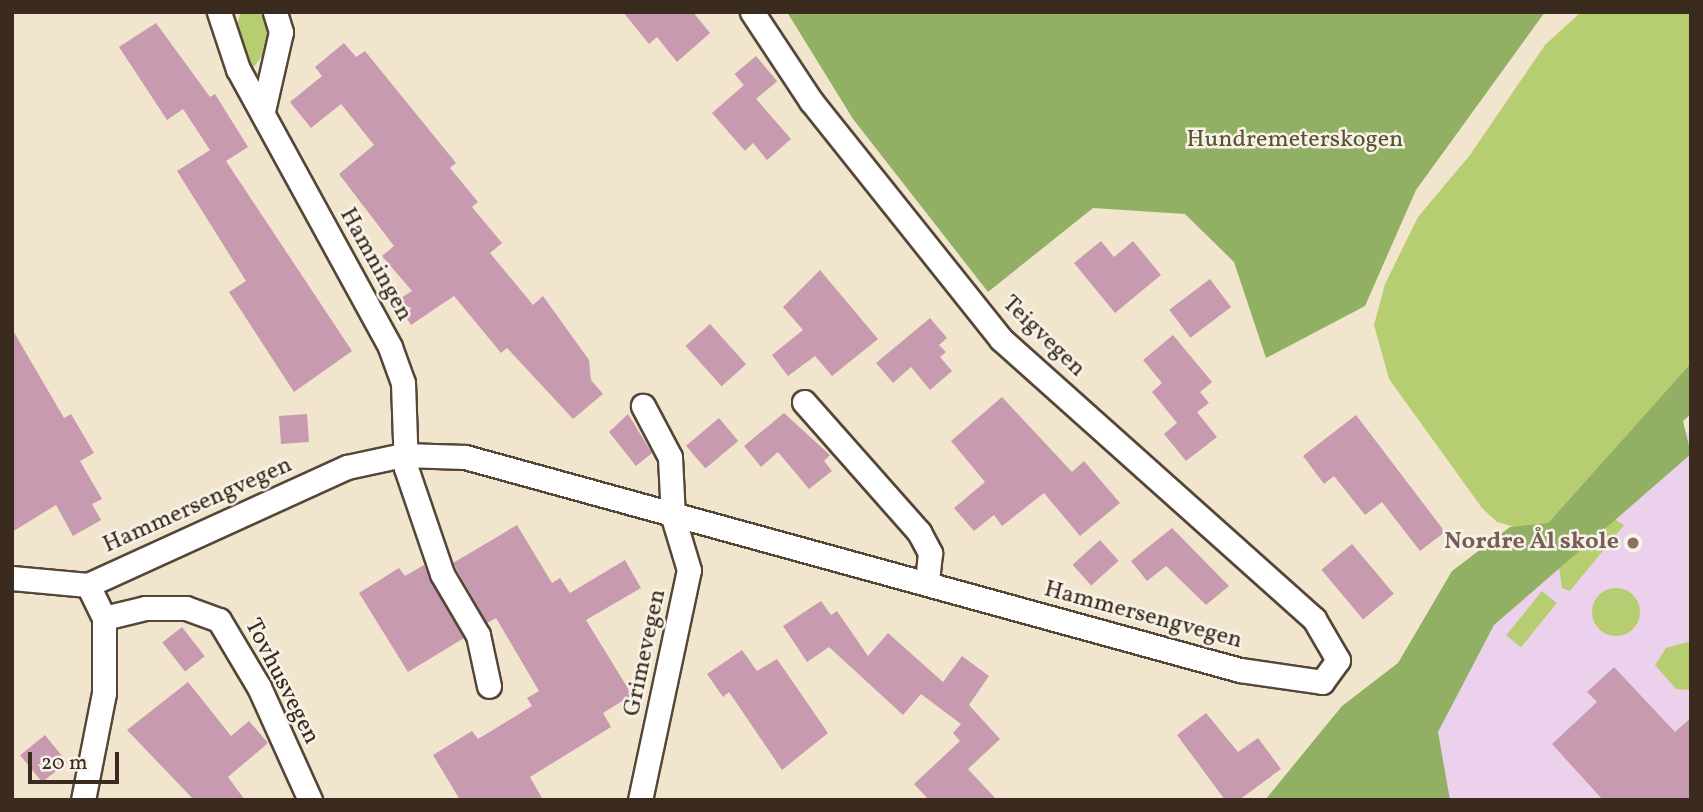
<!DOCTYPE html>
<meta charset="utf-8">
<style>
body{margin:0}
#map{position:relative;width:1703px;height:812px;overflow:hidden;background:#f1e6cd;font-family:Vollkorn,serif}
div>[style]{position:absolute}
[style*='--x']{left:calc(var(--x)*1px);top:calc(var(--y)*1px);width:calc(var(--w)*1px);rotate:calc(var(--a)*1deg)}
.built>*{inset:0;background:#ebd1eb}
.green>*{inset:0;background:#b7cd71;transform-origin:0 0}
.round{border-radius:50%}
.forest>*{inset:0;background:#91b063}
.building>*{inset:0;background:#c89aaf;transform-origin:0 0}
.roads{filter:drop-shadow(2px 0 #564638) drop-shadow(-2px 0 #564638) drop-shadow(0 2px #564638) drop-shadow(0 -2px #564638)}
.street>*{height:23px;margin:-11.5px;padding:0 11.5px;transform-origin:11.5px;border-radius:11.5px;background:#fff}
.dots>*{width:19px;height:19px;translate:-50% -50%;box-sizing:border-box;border:4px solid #f7f3e8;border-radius:50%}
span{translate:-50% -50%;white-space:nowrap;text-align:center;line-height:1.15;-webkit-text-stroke:5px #f7f3e8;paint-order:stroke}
.park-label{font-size:24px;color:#5a5333}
.street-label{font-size:24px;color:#3b2a1e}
.education-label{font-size:24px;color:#785e54;font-weight:700}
.right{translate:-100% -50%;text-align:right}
.frame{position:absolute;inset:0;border:14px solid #3b2a1e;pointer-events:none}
.scale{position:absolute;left:28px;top:752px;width:91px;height:32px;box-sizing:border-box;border:4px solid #3b2a1e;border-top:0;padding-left:9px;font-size:21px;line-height:24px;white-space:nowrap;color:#3b2a1e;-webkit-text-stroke:5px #f7f3e8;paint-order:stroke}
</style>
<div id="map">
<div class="built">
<div style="clip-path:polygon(1691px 428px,1691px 800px,1341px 800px,1458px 657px)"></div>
</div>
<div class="green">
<div style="clip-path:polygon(241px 12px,259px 12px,269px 24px,271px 44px,253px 68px,235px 30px)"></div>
<div style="clip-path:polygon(1581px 12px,1691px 12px,1691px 363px,1548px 523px,1521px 529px,1497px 522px,1482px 508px,1389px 379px,1374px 325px,1385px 284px,1418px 217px,1470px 155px,1545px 45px)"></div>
<div style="clip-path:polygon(1611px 517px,1624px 525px,1570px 591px,1562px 588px,1559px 566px)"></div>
<div class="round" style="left:1592px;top:588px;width:48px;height:48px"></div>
<div style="left:1542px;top:591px;width:19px;height:57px;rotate:39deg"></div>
<div style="clip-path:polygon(1691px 641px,1691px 690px,1676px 689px,1655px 665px,1666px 648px)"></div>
</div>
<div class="forest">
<div style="clip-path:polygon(787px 12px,1545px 12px,1416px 190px,1365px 306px,1266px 358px,1234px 262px,1185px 214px,1093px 208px,988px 292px,853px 119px)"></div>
<div style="clip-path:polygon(1691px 363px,1691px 414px,1683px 421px,1691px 454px,1494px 625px,1438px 732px,1450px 800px,1265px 800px,1342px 706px,1398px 663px,1452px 571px,1510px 527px,1548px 523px)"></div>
</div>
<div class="building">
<div style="clip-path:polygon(623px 12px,693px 12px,710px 33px,677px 62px,657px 37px,649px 44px)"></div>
<div style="clip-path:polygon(156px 23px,210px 97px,215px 94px,248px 147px,226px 161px,352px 351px,294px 392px,229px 292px,246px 281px,177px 171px,210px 150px,183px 109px,167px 120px,119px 47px)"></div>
<div style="clip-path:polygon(344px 43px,356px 57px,365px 51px,456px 163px,450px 168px,478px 202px,472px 207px,502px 243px,490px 253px,533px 305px,543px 296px,589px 360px,591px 380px,603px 394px,573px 419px,507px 348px,501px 353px,454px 296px,411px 325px,396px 301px,412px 291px,382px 256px,394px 246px,339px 174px,374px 145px,341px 104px,311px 128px,290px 102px,322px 76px,315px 67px)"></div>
<div style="left:756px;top:56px;width:33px;height:28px;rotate:50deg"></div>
<div style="clip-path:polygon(744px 85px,791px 139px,767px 160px,753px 143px,745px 151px,712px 113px)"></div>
<div style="clip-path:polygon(1101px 241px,1114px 257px,1133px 241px,1161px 275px,1115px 313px,1074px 263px)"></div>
<div style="clip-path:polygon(820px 270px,878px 339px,832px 376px,815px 356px,788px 376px,772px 355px,803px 330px,783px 307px)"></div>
<div style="left:1210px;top:279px;width:35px;height:51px;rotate:53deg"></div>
<div style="clip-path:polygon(930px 318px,947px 338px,939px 345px,946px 352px,940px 357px,952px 371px,930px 390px,911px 367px,893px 383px,876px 363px)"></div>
<div style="left:710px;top:324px;width:54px;height:33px;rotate:48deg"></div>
<div style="clip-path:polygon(12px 329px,64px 418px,71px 414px,94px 453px,80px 461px,102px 499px,92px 504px,101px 520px,73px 536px,56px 505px,12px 532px)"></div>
<div style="clip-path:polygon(1173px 335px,1212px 382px,1200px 392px,1209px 403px,1197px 412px,1217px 437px,1186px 461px,1164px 434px,1177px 423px,1152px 392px,1162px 383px,1143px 360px)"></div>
<div style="clip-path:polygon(1002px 397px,1072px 472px,1084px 461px,1120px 503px,1080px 536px,1044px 493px,1002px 526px,994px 515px,974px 531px,954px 508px,985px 482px,951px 441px)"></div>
<div style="clip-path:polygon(784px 413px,830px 455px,824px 461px,832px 471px,809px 489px,778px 452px,761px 467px,744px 446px)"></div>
<div style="left:307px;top:414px;width:28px;height:28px;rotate:86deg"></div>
<div style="clip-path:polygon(628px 414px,652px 453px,636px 466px,609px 432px)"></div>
<div style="clip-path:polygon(1356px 415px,1445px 532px,1420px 551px,1382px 502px,1365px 515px,1334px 476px,1324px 484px,1303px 456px)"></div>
<div style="left:719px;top:418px;width:30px;height:43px;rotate:50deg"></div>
<div style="clip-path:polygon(517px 525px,552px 583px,560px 578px,570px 593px,625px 560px,641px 588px,586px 620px,632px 695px,603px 713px,611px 727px,530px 777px,543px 800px,460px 800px,433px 755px,472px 731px,478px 739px,532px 706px,527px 698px,539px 691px,496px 618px,487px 623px,453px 563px)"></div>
<div style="clip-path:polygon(1172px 528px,1229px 586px,1206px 605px,1166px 566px,1147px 581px,1131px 561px)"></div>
<div style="left:1100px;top:540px;width:28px;height:37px;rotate:48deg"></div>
<div style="left:1352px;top:544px;width:65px;height:40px;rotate:50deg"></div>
<div style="clip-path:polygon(424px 565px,464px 638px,408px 672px,359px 593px,399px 568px,405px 576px)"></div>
<div style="clip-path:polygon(821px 601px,831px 615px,837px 611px,868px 656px,888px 633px,943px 682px,962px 656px,989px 676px,969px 705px,1000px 739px,968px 769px,997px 800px,929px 800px,914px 784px,960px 741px,953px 733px,961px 724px,921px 694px,903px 715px,829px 647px,807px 662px,783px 626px)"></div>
<div style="left:182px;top:627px;width:37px;height:25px;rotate:52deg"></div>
<div style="clip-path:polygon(742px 650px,757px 671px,777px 659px,828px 733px,782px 770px,729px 692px,723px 697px,707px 674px)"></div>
<div style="clip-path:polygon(1614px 667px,1675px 732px,1691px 718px,1691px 800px,1603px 800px,1552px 744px,1597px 702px,1587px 692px)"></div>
<div style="clip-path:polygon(188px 682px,231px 736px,249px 721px,268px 743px,228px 777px,245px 800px,194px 800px,127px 730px)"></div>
<div style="clip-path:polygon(1206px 713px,1238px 752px,1258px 738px,1281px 769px,1239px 800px,1225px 800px,1177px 735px)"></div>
<div style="left:45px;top:735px;width:35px;height:32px;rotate:51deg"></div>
</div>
<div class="roads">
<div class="street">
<div style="--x:219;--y:12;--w:60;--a:71.6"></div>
<div style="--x:238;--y:69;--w:317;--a:61.3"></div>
<div style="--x:390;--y:347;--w:38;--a:70"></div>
<div style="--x:403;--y:383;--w:85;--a:88"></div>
<div style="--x:406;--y:468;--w:112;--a:71.2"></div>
<div style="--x:442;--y:574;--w:71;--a:59.5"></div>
<div style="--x:478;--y:635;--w:52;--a:77.8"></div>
<div style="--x:263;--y:111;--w:81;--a:-77.2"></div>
<div style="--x:281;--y:32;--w:21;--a:-107"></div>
<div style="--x:804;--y:402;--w:174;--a:48.5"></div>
<div style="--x:919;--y:532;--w:24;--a:62"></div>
<div style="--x:930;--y:553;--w:28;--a:96"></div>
<div style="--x:12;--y:578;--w:76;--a:5.3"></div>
<div style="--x:88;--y:585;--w:285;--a:-24.5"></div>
<div style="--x:347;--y:467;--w:57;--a:-12.1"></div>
<div style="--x:403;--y:455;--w:62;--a:1.8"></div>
<div style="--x:465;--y:457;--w:804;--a:15.37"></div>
<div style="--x:1240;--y:670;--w:83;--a:8.3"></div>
<div style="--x:1322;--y:682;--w:27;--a:-54"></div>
<div style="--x:1338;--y:660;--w:48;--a:-120.3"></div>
<div style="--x:1314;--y:619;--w:420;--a:-138.2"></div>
<div style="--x:1001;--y:339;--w:305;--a:-128.6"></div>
<div style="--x:811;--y:101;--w:107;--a:-123.5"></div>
<div style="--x:104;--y:618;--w:42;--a:-13.7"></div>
<div style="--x:145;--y:608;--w:41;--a:0"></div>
<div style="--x:186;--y:608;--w:35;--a:20"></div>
<div style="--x:219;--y:620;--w:78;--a:59.2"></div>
<div style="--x:259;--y:687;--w:124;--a:65.7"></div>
<div style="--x:83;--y:800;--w:109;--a:-78.9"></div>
<div style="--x:104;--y:693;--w:75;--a:-90"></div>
<div style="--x:104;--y:618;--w:37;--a:-116"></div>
<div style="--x:640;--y:800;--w:235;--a:-78"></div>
<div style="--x:689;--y:570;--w:55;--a:-106.8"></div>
<div style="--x:673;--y:517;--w:60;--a:-92.9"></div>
<div style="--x:670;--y:457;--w:58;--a:-117.9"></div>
</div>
</div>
<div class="dots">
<div style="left:1633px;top:543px;background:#8d6e63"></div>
</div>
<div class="park-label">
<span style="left:1295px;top:141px">Hundremeterskogen</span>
</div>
<div class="street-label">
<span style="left:375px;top:265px;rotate:61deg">Hamningen</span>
<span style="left:1043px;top:337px;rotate:44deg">Teigvegen</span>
<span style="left:198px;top:506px;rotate:-24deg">Hammersengvegen</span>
<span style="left:1143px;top:616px;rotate:15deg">Hammersengvegen</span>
<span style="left:646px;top:653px;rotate:-78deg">Grimevegen</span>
<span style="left:281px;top:682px;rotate:63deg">Tovhusvegen</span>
</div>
<div class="education-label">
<span class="right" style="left:1619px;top:543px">Nordre Ål skole</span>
</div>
<div class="frame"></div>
<div class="scale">20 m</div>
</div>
